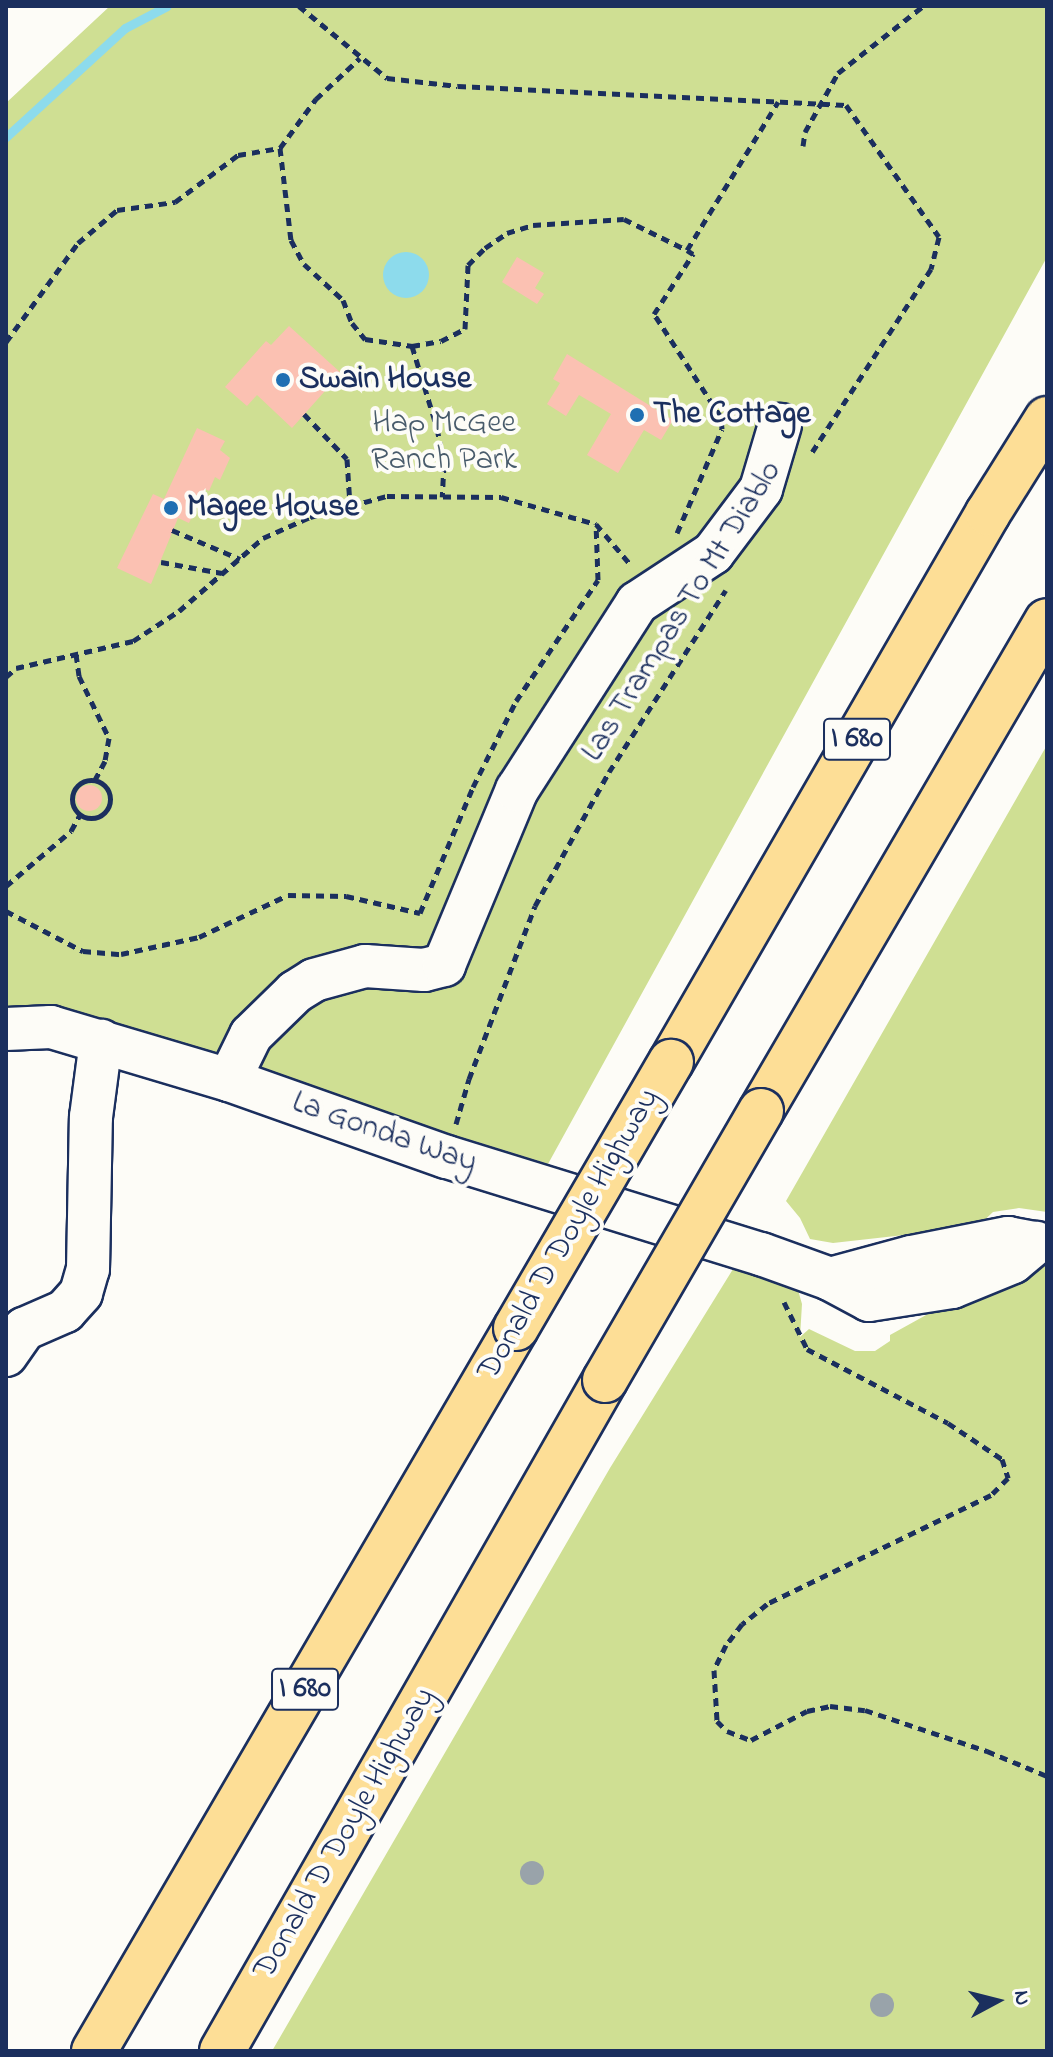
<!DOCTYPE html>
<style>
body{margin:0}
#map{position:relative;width:1053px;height:2057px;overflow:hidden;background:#fdfcf7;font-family:"Indie Flower",sans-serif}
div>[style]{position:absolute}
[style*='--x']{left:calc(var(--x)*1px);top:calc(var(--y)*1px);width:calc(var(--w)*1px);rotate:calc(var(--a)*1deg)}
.green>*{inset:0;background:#cfdf93}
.water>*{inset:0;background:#8ddbec}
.round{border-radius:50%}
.stream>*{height:9px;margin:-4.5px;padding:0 4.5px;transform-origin:4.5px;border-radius:4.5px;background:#8ddbec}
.building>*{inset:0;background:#fbc1b2}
.path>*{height:5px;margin-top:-2.5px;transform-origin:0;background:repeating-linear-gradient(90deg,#1b2f5e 0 8px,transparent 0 14px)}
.path>.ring{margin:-2.5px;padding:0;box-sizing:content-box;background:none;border:5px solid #1b2f5e;border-radius:50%}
.roads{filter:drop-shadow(2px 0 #1b2f5e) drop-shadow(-2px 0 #1b2f5e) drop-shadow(0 2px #1b2f5e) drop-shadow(0 -2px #1b2f5e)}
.minor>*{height:42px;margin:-21px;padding:0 21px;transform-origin:21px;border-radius:21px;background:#fdfcf7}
.highway>*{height:44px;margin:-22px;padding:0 22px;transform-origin:22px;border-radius:22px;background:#fdde96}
.bridges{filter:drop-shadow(2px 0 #1b2f5e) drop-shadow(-2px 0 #1b2f5e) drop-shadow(0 2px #1b2f5e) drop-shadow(0 -2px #1b2f5e)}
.highway-bridge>*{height:44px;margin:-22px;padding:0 22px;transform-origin:22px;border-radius:22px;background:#fdde96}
.trees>*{width:24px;height:24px;margin:-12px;border-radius:50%;background:#99a3aa}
.dots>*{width:22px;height:22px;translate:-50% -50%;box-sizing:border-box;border:4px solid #fdfcf7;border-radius:50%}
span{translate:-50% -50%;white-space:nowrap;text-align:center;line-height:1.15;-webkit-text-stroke:8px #fdfcf7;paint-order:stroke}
.shield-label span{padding:2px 6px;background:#fdfcf7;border:2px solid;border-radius:6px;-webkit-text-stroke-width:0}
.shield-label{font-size:30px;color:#1b2f5e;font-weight:700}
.poi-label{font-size:32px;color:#1b2f5e;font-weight:700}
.left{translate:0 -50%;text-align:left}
.park-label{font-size:32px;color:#485b6b}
.street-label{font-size:32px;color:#1b2f5e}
.frame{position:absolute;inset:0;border:8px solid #1b2f5e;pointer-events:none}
.north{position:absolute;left:957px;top:1961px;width:80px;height:80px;-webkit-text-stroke:6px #fdfcf7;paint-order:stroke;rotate:83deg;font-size:22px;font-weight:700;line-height:32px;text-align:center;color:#1b2f5e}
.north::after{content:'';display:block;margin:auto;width:28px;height:36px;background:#1b2f5e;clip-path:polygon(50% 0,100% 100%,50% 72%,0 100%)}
</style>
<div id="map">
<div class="green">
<div style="clip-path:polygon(110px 6px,1047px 6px,1047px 257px,548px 1164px,73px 1018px,6px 1019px,6px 103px)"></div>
<div style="clip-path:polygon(1047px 745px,1047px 1212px,1019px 1208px,993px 1212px,977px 1227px,922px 1233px,833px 1243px,810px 1239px,800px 1218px,786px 1201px)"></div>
<div style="clip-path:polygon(738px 1261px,790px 1280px,798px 1290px,802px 1304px,800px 1337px,809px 1329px,855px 1351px,875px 1351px,890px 1341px,890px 1335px,1002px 1273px,1047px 1265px,1047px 2051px,272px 2051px,610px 1468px)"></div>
</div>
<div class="water">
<div class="round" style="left:383px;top:252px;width:46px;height:46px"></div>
</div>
<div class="stream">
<div style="--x:6;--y:137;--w:161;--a:-42.5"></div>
<div style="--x:125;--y:28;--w:47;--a:-27.6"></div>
</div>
<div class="building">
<div style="clip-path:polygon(517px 257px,544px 273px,535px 288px,544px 294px,537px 304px,502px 282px)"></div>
<div style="clip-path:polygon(289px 326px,341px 373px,292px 428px,257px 395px,247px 406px,225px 387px,266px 341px,271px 345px)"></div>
<div style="clip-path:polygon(567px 354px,673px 420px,661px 440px,644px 430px,618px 473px,587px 455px,611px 414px,579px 395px,566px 416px,547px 404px,560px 383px,553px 379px)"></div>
<div style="clip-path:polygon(197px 428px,225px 441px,220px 450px,230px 458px,220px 480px,215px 477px,209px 491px,205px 489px,189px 523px,178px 518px,151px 584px,117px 568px,153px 494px,164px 499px)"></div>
<div class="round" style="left:76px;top:785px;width:26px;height:26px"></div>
</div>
<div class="path">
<div style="--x:299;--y:6;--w:114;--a:39.3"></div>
<div style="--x:387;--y:78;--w:71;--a:6.4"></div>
<div style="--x:458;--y:86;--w:388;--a:2.8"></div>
<div style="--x:846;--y:105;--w:161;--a:54.8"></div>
<div style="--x:939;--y:237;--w:33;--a:104"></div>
<div style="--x:931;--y:269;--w:218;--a:123"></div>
<div style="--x:803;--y:146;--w:14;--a:-82"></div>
<div style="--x:805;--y:132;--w:68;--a:-60.8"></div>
<div style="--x:838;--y:73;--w:108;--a:-38.2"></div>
<div style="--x:280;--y:148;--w:93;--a:83.2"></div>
<div style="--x:291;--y:240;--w:27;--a:62"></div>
<div style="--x:304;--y:264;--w:53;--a:42.7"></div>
<div style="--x:343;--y:300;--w:25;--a:69"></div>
<div style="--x:352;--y:323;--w:21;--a:51"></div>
<div style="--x:365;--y:339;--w:48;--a:8.5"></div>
<div style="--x:412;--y:346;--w:86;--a:73"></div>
<div style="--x:437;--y:428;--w:37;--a:79"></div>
<div style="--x:444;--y:464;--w:33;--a:93"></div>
<div style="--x:6;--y:342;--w:122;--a:-54"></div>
<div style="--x:78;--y:243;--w:51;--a:-40.2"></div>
<div style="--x:117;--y:210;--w:59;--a:-7.9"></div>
<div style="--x:175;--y:202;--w:79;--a:-36.7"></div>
<div style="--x:238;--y:155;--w:43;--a:-9.5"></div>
<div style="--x:280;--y:148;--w:61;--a:-53.7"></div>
<div style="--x:316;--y:99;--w:60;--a:-43"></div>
<div style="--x:412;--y:346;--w:29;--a:-10"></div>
<div style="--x:441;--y:341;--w:27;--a:-27"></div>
<div style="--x:465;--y:329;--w:64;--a:-87.3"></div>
<div style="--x:468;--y:265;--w:24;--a:-45"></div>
<div style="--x:485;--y:248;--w:27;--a:-34"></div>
<div style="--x:507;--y:233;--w:27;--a:-17"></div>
<div style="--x:533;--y:225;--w:91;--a:-3.8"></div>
<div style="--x:624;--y:219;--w:70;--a:26.2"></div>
<div style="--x:687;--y:250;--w:174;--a:-58.4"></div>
<div style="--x:304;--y:414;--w:62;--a:46.3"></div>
<div style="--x:347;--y:459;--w:47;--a:86.3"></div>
<div style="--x:172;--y:530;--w:74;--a:23.1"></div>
<div style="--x:677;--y:533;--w:113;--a:-66.6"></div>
<div style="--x:722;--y:429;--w:12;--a:-95"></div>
<div style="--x:721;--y:417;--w:123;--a:-123"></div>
<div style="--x:654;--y:314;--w:72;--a:-57"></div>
<div style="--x:693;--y:254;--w:7;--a:-146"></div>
<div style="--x:161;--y:562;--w:62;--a:10.2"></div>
<div style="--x:76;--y:654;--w:22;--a:82"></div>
<div style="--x:79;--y:676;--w:69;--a:64.2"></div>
<div style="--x:109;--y:738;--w:23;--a:100"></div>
<div style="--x:105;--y:761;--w:21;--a:118"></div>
<div style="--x:6;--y:677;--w:13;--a:-42"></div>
<div style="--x:16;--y:668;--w:120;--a:-13"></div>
<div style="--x:133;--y:641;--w:55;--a:-33.1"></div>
<div style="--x:179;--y:611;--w:111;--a:-41"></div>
<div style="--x:263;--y:538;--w:51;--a:-24.1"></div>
<div style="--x:310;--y:517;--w:80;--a:-15.3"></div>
<div style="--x:387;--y:496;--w:114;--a:0.5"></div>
<div style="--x:501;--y:497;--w:99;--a:15.9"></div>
<div style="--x:596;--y:524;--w:52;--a:49.6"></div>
<div class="ring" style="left:72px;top:780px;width:33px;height:33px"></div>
<div style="--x:6;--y:886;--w:85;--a:-40.2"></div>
<div style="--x:71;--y:831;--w:18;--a:-61"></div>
<div style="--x:6;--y:911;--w:87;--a:27.5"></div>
<div style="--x:83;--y:951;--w:38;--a:5"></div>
<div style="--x:121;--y:954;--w:80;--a:-12.3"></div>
<div style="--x:199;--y:937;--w:98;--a:-25.3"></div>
<div style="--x:288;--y:895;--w:58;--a:1"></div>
<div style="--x:346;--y:896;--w:76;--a:12.9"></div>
<div style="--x:420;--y:913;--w:137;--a:-67.2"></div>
<div style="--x:473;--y:787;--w:96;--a:-63.4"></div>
<div style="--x:516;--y:701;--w:146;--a:-55.9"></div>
<div style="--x:598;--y:580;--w:56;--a:-92"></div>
<div style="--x:456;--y:1124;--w:47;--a:-73.9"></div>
<div style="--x:469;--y:1079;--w:185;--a:-69.1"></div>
<div style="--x:535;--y:906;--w:153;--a:-61.1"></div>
<div style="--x:609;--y:772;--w:216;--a:-57.3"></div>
<div style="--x:784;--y:1302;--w:52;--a:63.9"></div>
<div style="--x:807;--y:1349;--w:159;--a:27.7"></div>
<div style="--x:948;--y:1423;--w:65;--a:33.7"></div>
<div style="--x:1002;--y:1459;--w:20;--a:72"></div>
<div style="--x:1008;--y:1478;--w:24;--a:135"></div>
<div style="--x:991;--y:1495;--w:249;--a:154.1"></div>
<div style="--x:767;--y:1604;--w:32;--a:141"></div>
<div style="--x:742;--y:1624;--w:26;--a:127"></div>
<div style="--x:726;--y:1645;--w:28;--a:116"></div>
<div style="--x:714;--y:1670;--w:51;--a:86.6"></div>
<div style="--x:717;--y:1721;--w:14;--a:45"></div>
<div style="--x:727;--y:1731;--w:26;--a:21"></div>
<div style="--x:751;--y:1740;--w:63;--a:-27.4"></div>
<div style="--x:807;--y:1711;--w:24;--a:-12"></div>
<div style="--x:830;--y:1706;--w:35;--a:7"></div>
<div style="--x:865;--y:1710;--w:129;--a:18.6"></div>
<div style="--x:987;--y:1751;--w:65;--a:22.6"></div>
</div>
<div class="roads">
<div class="minor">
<div style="--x:6;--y:1029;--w:45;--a:-2.5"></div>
<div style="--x:51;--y:1027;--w:186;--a:16.6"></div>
<div style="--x:229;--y:1080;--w:231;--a:19.5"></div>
<div style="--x:447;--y:1157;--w:329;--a:17.2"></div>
<div style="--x:761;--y:1254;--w:73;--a:19.9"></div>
<div style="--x:830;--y:1279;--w:44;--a:28.3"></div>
<div style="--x:869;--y:1300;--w:84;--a:-8.9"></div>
<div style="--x:952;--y:1287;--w:66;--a:-22.3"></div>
<div style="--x:1013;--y:1262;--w:30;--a:-40"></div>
<div style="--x:229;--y:1080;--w:50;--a:-63.9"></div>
<div style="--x:251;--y:1035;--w:62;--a:-44.3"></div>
<div style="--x:295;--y:992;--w:22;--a:-32"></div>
<div style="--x:314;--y:980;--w:53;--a:-15.4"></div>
<div style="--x:365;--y:966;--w:59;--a:3.9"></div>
<div style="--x:424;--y:970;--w:21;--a:-14"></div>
<div style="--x:444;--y:965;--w:190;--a:-67.4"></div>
<div style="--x:517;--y:790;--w:222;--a:-57.3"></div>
<div style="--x:637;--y:603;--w:91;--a:-33.3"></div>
<div style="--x:713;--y:553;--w:80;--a:-53.1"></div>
<div style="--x:761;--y:489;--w:67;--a:-73.5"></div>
<div style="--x:830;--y:1279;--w:84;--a:-15.2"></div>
<div style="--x:911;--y:1257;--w:99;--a:-11.1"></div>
<div style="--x:1008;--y:1238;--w:26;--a:11"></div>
<div style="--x:6;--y:1355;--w:32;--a:-55"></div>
<div style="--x:24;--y:1329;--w:45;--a:-23.7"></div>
<div style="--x:65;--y:1311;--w:24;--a:-48"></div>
<div style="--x:81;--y:1293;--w:25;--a:-74"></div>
<div style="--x:88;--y:1269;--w:152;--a:-88.9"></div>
<div style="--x:91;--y:1117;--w:77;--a:-82.5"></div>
</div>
<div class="highway">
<div style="--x:671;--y:1062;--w:634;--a:-60"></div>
<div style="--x:988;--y:513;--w:111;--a:-57.9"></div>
<div style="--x:761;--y:1111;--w:567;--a:-59.73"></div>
<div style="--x:94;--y:2051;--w:837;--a:-59.73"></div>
<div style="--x:222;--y:2051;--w:773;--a:-60.28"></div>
</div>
</div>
<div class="bridges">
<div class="highway-bridge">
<div style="--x:516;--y:1328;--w:308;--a:-59.8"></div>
<div style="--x:605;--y:1380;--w:311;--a:-59.9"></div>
</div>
</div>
<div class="trees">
<div style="left:532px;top:1873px"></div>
<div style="left:882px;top:2005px"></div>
</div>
<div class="dots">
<div style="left:283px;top:380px;background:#1f6fb2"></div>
<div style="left:637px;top:415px;background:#1f6fb2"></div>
<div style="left:171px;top:508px;background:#1f6fb2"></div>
</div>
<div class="shield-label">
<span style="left:857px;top:739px">I 680</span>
<span style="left:305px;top:1689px">I 680</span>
</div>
<div class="poi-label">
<span class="left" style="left:299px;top:380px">Swain House</span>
<span class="left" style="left:653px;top:415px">The Cottage</span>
<span class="left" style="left:187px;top:508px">Magee House</span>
</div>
<div class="park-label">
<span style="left:444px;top:443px">Hap McGee<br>Ranch Park</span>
</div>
<div class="street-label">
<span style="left:683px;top:612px;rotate:-58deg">Las Trampas To Mt Diablo</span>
<span style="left:384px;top:1134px;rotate:19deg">La Gonda Way</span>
<span style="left:570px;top:1235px;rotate:-60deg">Donald D Doyle Highway</span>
<span style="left:346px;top:1834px;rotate:-60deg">Donald D Doyle Highway</span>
</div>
<div class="frame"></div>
<div class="north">N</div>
</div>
